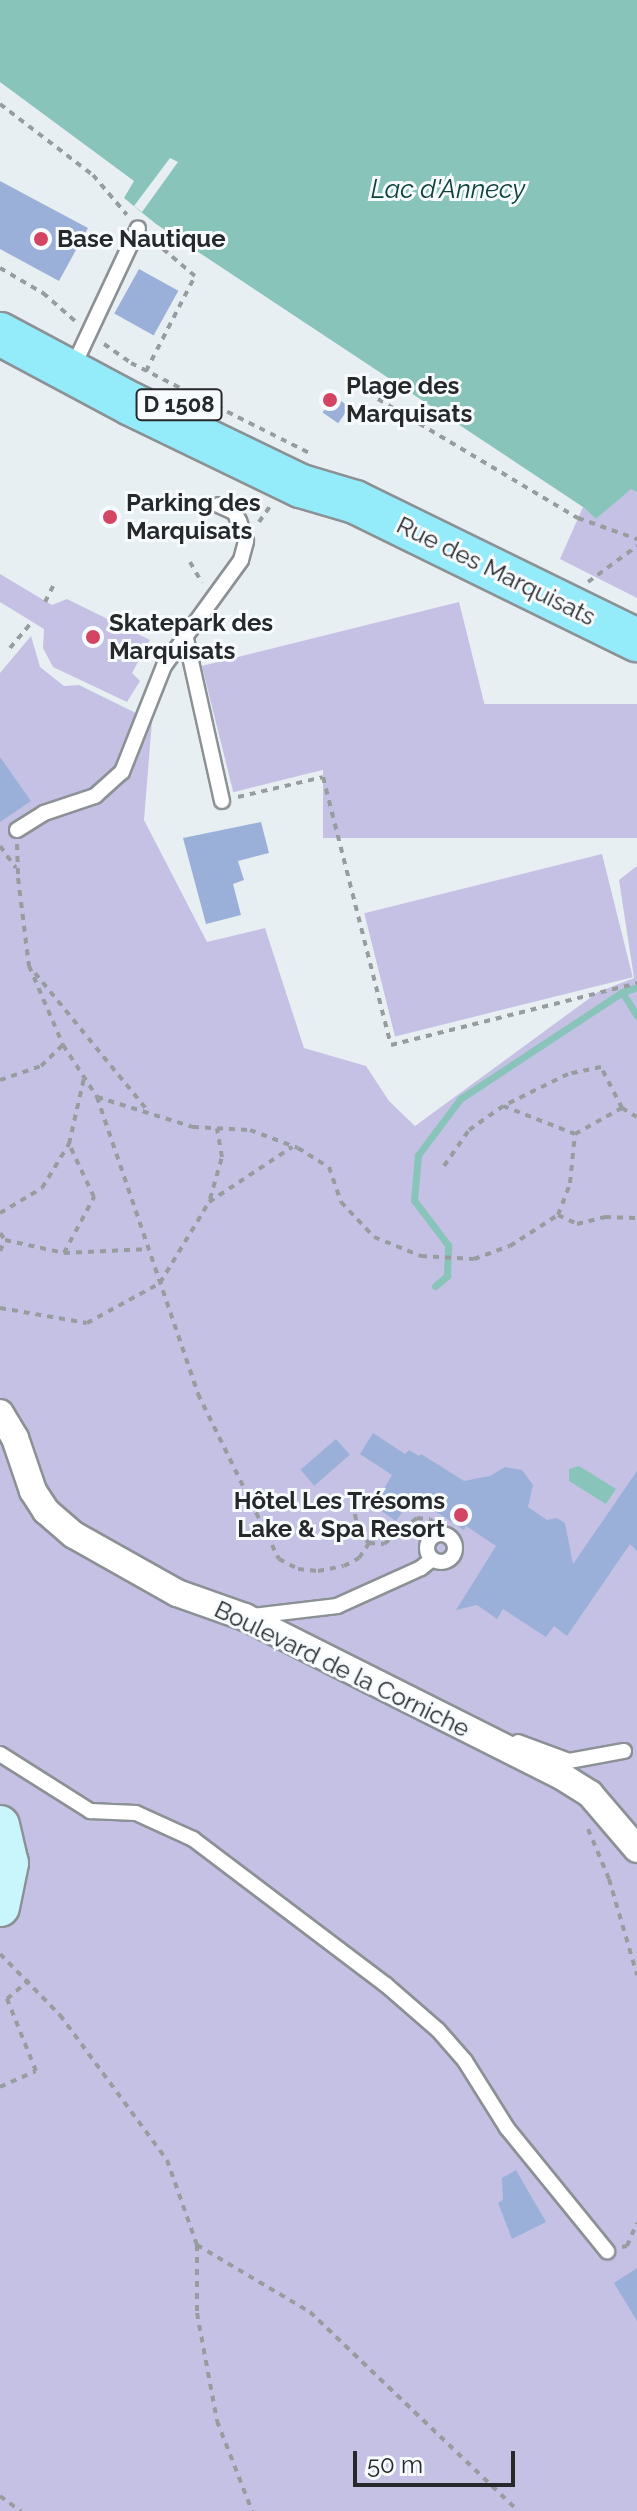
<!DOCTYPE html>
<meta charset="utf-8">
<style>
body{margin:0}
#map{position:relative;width:637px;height:2511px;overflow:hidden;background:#e8eff3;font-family:Raleway,sans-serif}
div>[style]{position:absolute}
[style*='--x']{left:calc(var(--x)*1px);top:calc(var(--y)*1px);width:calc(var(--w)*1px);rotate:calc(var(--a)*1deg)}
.green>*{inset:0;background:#c5c1e4;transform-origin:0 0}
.water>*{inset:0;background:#89c4ba}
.pier>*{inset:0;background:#e8eff3}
.stream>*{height:7px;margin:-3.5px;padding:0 3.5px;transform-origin:3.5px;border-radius:3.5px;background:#89c4ba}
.building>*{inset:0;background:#9bb0d8;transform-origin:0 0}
.path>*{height:4px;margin-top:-2px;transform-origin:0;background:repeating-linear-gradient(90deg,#979c9f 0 6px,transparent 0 12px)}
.roads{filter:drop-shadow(2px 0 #8b9195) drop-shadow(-2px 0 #8b9195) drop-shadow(0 2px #8b9195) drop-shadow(0 -2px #8b9195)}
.service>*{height:14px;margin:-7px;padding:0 7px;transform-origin:7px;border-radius:7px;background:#fff}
.service>.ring{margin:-7px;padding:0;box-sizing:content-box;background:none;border:14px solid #fff;border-radius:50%}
.minor>*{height:26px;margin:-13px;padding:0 13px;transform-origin:13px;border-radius:13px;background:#fff}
.secondary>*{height:38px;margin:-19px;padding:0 19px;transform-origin:19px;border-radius:19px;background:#c9f5fc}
.primary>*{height:42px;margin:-21px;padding:0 21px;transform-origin:21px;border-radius:21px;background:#94ebf9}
.dots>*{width:22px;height:22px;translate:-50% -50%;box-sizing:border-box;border:4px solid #f7fbfe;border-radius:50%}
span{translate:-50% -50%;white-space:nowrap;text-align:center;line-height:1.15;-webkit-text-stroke:6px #f7fbfe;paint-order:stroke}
.shield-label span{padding:2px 6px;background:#f7fbfe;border:2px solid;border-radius:6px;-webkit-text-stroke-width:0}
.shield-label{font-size:22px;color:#26282a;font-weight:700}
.poi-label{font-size:24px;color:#26282a;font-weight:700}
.left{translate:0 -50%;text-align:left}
.right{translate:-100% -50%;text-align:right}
.street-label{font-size:24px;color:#26282a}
.water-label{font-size:26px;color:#0b423b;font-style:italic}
.scale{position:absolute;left:353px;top:2451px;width:162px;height:36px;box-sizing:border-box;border:4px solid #26282a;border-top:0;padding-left:10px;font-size:24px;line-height:28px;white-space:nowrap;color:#26282a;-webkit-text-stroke:6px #f7fbfe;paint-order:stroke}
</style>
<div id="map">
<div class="green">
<div style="clip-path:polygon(631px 488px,637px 492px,637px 598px,560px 559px,583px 507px,596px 519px)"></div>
<div style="clip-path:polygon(0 574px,52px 605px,67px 599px,150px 640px,132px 673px,140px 681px,127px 702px,53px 667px,43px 648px,44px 629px,0 602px)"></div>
<div style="left:459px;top:602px;width:130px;height:265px;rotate:76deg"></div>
<div style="clip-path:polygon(31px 636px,40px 667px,64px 686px,79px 685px,152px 721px,144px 820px,207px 942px,265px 928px,304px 1048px,366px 1066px,389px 1101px,415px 1126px,598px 992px,634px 978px,619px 880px,637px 866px,637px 2511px,0 2511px,0 673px)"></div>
<div style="left:637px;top:704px;width:134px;height:314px;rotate:90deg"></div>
<div style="left:602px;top:854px;width:127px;height:245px;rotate:76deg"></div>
</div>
<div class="water">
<div style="clip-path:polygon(0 0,637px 0,637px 492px,631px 489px,596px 519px,583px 507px,156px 224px,124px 198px,134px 181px,0 82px)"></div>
<div style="clip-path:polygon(579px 1466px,616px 1489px,606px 1504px,569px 1481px,569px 1469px)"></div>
</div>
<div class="pier">
<div style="clip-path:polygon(170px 158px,178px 162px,142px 212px,134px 206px)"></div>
</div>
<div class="stream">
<div style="--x:622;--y:992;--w:28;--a:58"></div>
<div style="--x:435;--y:1286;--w:16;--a:-40"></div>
<div style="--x:447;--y:1276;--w:31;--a:-88"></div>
<div style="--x:448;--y:1245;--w:56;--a:-127.1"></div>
<div style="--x:414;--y:1200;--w:45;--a:-84.9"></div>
<div style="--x:418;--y:1155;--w:70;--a:-53.1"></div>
<div style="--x:460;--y:1099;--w:194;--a:-33.4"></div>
<div style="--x:622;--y:992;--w:16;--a:-18"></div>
</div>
<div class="building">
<div style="clip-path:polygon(0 181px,88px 228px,59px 281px,0 249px)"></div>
<div style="left:139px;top:269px;width:45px;height:51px;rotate:29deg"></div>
<div style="left:334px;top:396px;width:19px;height:20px;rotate:35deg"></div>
<div style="clip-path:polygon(0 757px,31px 801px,0 822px)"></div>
<div style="clip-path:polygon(261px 822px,269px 853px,238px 861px,244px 880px,233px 884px,241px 915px,206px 924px,183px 838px)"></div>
<div style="clip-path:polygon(373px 1433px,405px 1454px,409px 1450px,419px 1456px,421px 1454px,464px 1481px,490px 1476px,505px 1467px,522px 1470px,533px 1485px,528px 1507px,547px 1520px,557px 1518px,565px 1523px,573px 1564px,637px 1471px,637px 1551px,630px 1544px,567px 1636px,554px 1626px,546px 1637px,503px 1609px,497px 1619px,477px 1605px,456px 1610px,496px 1546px,466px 1526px,464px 1530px,413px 1497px,396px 1521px,374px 1506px,392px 1475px,360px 1454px)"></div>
<div style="left:336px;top:1439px;width:21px;height:47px;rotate:49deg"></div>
<div style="clip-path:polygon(516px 2170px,546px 2222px,512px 2239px,498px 2203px,503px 2200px,502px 2178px)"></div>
<div style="clip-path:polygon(637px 2268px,637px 2321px,614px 2283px)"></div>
</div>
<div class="path">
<div style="--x:0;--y:104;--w:117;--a:37.4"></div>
<div style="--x:93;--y:175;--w:52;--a:49.6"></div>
<div style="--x:0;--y:268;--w:50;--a:30.2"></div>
<div style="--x:43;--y:293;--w:43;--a:41.2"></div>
<div style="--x:104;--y:344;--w:33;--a:35"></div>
<div style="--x:131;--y:363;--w:202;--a:26.8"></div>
<div style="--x:146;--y:371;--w:107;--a:-62.7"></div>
<div style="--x:195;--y:276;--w:59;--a:-139.8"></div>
<div style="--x:378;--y:399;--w:233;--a:30.8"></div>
<div style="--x:578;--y:518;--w:63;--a:19.6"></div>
<div style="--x:259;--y:522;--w:19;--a:-55"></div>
<div style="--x:190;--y:562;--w:24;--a:60"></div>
<div style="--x:588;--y:582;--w:61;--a:-36.3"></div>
<div style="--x:45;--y:602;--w:18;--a:-63"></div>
<div style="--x:10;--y:648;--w:35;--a:-50"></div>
<div style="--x:238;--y:797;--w:87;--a:-13.2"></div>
<div style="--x:323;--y:777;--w:276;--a:75.8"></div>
<div style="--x:391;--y:1045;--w:254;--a:-14.1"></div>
<div style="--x:17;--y:844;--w:34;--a:88"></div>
<div style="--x:18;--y:878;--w:89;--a:82.9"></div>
<div style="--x:29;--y:966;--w:86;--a:66.7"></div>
<div style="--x:63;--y:1045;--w:62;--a:56.8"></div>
<div style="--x:97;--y:1097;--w:101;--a:17.4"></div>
<div style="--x:193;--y:1127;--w:57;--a:3"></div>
<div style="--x:250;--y:1130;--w:51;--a:20.6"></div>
<div style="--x:298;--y:1148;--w:36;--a:32"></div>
<div style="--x:329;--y:1167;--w:37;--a:71"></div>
<div style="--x:341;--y:1202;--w:48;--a:46.7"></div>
<div style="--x:374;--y:1237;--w:51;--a:22"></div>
<div style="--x:421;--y:1256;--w:53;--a:3.2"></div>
<div style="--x:474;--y:1259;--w:38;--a:-20"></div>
<div style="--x:510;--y:1246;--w:57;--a:-32.9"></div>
<div style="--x:558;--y:1215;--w:34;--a:-69"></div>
<div style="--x:570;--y:1183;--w:49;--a:-84.2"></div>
<div style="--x:0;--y:846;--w:27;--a:54"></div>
<div style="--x:35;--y:973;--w:178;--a:50.7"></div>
<div style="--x:0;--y:1080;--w:43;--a:-18.9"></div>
<div style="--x:41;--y:1066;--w:30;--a:-44"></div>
<div style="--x:97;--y:1097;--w:314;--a:71.2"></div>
<div style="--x:198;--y:1394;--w:184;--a:63.9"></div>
<div style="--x:279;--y:1559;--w:21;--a:28"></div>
<div style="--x:298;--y:1569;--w:20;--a:6"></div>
<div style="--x:318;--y:1571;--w:26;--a:-11"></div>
<div style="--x:344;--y:1566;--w:17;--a:-28"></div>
<div style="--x:359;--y:1558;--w:18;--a:-56"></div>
<div style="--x:622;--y:1108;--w:46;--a:-117.1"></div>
<div style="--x:601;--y:1067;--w:34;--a:168"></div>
<div style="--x:568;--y:1074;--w:72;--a:153.8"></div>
<div style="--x:503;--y:1106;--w:77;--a:21.3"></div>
<div style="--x:575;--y:1134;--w:54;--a:-29"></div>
<div style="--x:622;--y:1108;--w:17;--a:31"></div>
<div style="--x:444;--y:1166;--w:44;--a:-55.2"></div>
<div style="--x:469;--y:1130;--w:42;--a:-35.2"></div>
<div style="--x:210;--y:1199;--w:44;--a:-74.1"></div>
<div style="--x:222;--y:1157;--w:29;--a:-100"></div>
<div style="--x:0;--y:1213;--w:49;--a:-30.8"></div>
<div style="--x:42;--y:1188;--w:52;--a:-58.5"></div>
<div style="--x:558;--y:1215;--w:21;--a:25"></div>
<div style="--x:577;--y:1224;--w:29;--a:-14"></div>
<div style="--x:605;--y:1217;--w:32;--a:2"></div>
<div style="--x:0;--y:1233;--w:9;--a:54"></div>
<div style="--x:0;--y:1251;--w:12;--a:-66"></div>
<div style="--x:5;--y:1240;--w:60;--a:12.4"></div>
<div style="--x:64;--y:1253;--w:64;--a:-61.8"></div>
<div style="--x:94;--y:1197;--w:59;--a:-115.3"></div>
<div style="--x:69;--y:1144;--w:68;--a:-77.2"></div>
<div style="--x:64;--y:1253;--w:85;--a:-2.7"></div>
<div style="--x:0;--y:1308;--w:88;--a:9.8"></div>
<div style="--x:87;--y:1323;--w:83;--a:-28.7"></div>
<div style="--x:160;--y:1283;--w:95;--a:-58.8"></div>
<div style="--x:209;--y:1202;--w:100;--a:-33.5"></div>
<div style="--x:355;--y:1514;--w:18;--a:81"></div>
<div style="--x:358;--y:1532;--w:16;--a:45"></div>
<div style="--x:369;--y:1543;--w:15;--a:4"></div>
<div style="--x:384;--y:1544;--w:42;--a:-38.2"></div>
<div style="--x:417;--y:1518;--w:13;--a:4"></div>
<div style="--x:430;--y:1519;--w:21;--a:47"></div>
<div style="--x:588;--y:1829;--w:54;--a:67.2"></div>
<div style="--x:609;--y:1879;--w:100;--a:73.7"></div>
<div style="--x:0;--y:1954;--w:86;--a:45.5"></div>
<div style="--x:60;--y:2015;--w:180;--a:53.6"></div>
<div style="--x:167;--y:2160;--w:90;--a:70.6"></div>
<div style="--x:197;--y:2245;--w:68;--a:90"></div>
<div style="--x:197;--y:2313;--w:110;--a:79.5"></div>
<div style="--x:217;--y:2421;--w:97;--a:68.7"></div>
<div style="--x:0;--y:2087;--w:39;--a:-24"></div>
<div style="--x:36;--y:2071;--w:78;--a:-111.9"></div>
<div style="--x:7;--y:1999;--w:29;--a:-41"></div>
<div style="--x:197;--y:2245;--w:131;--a:30.7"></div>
<div style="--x:310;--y:2312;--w:288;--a:43.7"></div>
<div style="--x:622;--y:2247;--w:5;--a:-11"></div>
<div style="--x:627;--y:2246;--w:25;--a:-67"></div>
<div style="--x:0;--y:2496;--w:26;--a:36"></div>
</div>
<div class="roads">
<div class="service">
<div style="--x:73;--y:367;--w:153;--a:-64.9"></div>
<div style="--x:185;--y:634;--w:171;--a:77.5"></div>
<div style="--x:17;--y:830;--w:32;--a:-32"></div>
<div style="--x:44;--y:813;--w:54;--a:-18.4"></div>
<div style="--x:95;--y:796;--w:36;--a:-42"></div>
<div style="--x:122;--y:772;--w:114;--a:-68.4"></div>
<div style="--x:164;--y:666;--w:131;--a:-54"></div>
<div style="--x:241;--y:560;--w:20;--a:-75"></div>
<div style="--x:246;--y:541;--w:21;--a:-109"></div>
<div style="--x:239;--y:521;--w:10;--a:-119"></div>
<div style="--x:234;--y:512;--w:17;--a:-156"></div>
<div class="ring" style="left:427px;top:1534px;width:14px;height:14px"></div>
<div style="--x:253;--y:1616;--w:85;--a:-6.8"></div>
<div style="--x:337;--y:1606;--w:92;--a:-24.3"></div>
<div style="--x:421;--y:1568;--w:14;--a:-39"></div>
<div style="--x:518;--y:1742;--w:54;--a:20.4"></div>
<div style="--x:569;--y:1761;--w:56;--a:-10.3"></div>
<div style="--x:0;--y:1754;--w:107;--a:32.3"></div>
<div style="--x:90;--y:1811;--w:46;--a:2.5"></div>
<div style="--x:136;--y:1813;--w:63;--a:24.5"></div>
<div style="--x:193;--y:1839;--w:241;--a:37.1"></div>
<div style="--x:385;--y:1984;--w:70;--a:41"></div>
<div style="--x:438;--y:2030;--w:41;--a:48.9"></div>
<div style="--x:465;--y:2061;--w:79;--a:57.9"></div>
<div style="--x:507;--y:2128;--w:159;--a:50.9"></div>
</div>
<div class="minor">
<div style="--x:0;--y:1413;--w:29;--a:59"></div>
<div style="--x:15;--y:1438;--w:56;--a:71.2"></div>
<div style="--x:33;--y:1491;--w:24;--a:57"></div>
<div style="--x:46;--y:1511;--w:37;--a:41"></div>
<div style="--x:74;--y:1535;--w:118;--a:29.4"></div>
<div style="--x:177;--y:1593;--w:72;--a:19.4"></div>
<div style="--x:245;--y:1617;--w:356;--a:26.7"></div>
<div style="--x:563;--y:1777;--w:32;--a:32"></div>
<div style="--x:590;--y:1794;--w:72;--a:49.5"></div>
</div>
<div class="secondary">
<div style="--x:0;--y:1825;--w:39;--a:77"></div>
<div style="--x:9;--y:1863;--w:45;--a:101.6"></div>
</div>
<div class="primary">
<div style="--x:0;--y:334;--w:149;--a:28.1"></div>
<div style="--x:131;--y:404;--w:189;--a:25.8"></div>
<div style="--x:301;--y:486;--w:56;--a:16.5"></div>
<div style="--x:355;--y:502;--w:314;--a:26.1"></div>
</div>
</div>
<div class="dots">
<div style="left:41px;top:239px;background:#d44564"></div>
<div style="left:330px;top:400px;background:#d44564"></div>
<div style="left:110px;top:517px;background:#d44564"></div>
<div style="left:93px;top:637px;background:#d44564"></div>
<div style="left:461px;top:1515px;background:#d44564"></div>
</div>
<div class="shield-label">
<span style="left:179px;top:405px">D 1508</span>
</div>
<div class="poi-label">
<span class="left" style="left:57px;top:239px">Base Nautique</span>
<span class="left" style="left:346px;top:400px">Plage des<br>Marquisats</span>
<span class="left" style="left:126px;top:517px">Parking des<br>Marquisats</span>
<span class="left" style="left:109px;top:637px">Skatepark des<br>Marquisats</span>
<span class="right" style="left:445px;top:1515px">Hôtel Les Trésoms<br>Lake &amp; Spa Resort</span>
</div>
<div class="street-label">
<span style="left:496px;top:571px;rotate:26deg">Rue des Marquisats</span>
<span style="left:342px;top:1669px;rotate:26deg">Boulevard de la Corniche</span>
</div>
<div class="water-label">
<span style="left:448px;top:190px">Lac d'Annecy</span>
</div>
<div class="scale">50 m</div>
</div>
